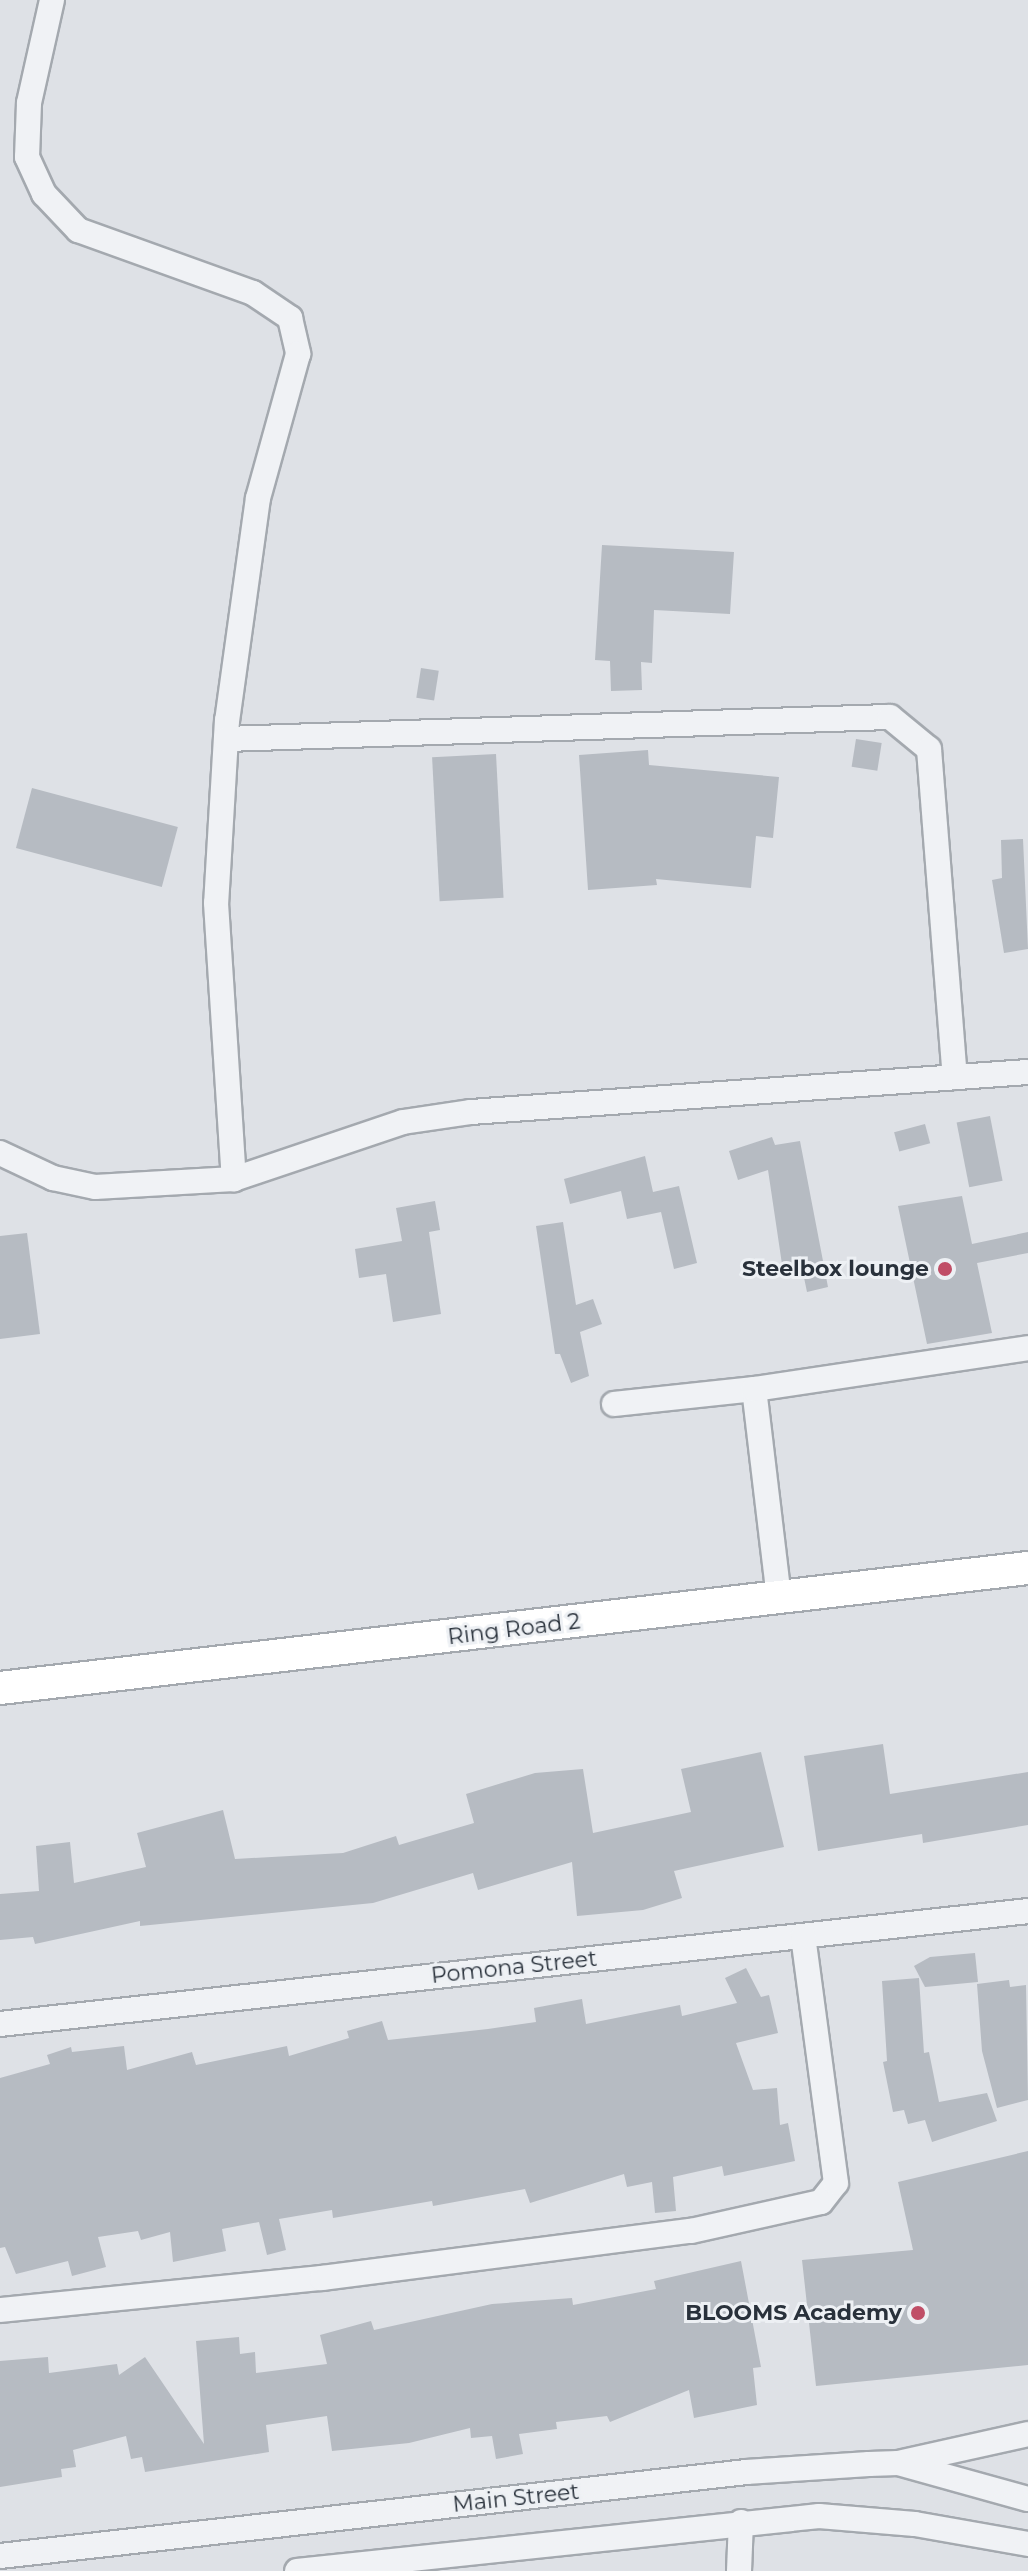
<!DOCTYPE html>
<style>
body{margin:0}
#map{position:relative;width:1028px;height:2571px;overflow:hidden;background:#dee1e6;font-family:Montserrat,sans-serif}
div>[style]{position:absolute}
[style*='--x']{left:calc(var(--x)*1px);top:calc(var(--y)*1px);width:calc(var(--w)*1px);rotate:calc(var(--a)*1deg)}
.building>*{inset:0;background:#b6bbc2;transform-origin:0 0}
.roads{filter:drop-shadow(2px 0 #a4a9af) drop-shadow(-2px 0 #a4a9af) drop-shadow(0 2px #a4a9af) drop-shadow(0 -2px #a4a9af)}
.minor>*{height:24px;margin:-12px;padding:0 12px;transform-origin:12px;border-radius:12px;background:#f0f2f5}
.major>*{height:32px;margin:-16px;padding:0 16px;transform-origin:16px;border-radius:16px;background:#fff}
.dots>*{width:22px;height:22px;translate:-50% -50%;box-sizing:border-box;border:4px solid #edf0f4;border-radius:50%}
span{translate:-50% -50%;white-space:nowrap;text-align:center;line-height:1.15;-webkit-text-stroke:6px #edf0f4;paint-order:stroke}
.poi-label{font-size:22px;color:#29313b;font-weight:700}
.right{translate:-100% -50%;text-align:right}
.street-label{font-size:22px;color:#29313b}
</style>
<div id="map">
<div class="building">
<div style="clip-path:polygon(602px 545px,734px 552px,730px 614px,654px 610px,652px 663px,641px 662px,642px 690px,611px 691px,610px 661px,595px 660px)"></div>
<div style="left:421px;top:668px;width:18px;height:30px;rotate:9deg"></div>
<div style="left:856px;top:739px;width:26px;height:28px;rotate:9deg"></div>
<div style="clip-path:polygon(648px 750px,649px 765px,779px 777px,773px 838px,756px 836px,751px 888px,656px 879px,657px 885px,588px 890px,579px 755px)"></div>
<div style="left:496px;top:754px;width:144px;height:64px;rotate:87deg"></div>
<div style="left:32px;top:788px;width:151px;height:62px;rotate:15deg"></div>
<div style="clip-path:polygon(1023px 839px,1028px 949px,1004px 953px,992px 880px,1002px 878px,1001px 840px)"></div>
<div style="left:990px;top:1116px;width:66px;height:34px;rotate:79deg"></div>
<div style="left:925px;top:1124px;width:20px;height:32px;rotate:75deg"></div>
<div style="clip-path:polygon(772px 1137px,775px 1145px,800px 1141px,828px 1287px,807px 1292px,802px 1268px,783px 1271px,768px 1170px,738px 1180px,729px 1151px)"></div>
<div style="clip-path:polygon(645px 1156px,653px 1192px,679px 1186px,697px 1263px,674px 1269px,661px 1212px,627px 1219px,621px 1191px,570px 1204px,564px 1179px)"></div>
<div style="clip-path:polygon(962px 1196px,972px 1244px,1028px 1232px,1028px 1253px,977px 1263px,992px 1333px,927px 1344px,898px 1206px)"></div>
<div style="clip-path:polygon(435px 1201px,440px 1230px,429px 1232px,441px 1314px,393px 1322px,386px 1274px,359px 1278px,355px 1249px,402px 1241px,396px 1208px)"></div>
<div style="clip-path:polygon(563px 1222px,576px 1305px,593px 1299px,602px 1324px,580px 1332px,589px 1376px,571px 1383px,560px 1354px,555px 1354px,536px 1226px)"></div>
<div style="clip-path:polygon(27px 1233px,40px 1334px,0 1339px,0 1236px)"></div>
<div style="clip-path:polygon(883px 1744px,890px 1794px,1028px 1772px,1028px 1825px,923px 1843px,922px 1834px,818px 1851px,804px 1756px)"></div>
<div style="clip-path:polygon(761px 1752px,784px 1847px,674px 1871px,682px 1898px,643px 1910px,577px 1916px,572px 1862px,478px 1890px,473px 1873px,373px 1903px,140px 1926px,140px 1921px,35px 1944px,33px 1937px,0 1940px,0 1894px,39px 1891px,36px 1846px,70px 1842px,74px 1883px,146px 1867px,137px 1833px,223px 1810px,235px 1859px,343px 1853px,396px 1836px,399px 1845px,474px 1823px,466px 1794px,535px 1773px,583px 1769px,593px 1833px,691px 1812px,681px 1769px)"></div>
<div style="clip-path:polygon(975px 1953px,978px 1982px,925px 1987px,914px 1966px,930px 1957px)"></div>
<div style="clip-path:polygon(746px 1968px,761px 1997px,769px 1995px,778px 2033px,736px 2043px,753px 2090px,777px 2088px,780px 2125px,788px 2123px,795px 2161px,724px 2176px,722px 2166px,673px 2177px,676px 2211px,655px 2213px,652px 2182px,627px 2187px,624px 2174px,530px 2203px,525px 2189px,433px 2206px,432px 2201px,333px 2218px,332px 2210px,279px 2219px,286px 2250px,267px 2255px,259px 2222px,222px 2229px,226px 2251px,173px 2262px,170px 2232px,141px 2240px,138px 2231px,98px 2237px,106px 2267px,72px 2276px,68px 2261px,16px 2274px,5px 2247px,0 2248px,0 2078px,50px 2064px,47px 2055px,71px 2047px,72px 2052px,124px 2046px,127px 2070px,192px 2052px,196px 2065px,287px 2046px,289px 2056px,349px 2038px,347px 2031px,382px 2021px,388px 2040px,488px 2029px,536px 2022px,534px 2008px,582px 1999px,586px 2024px,680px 2005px,682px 2016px,737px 2003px,725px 1978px)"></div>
<div style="clip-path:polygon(919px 1978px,924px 2053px,929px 2052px,939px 2102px,987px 2093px,997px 2121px,932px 2142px,925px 2120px,908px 2124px,904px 2110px,893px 2112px,883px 2062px,887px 2061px,882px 1981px)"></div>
<div style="clip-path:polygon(1009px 1980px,1010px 1987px,1026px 1985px,1028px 2100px,997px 2108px,982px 2051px,977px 1984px)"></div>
<div style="clip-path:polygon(1028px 2151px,1028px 2365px,816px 2386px,802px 2260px,913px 2250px,898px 2182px)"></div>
<div style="clip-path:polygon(741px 2261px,761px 2367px,753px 2368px,757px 2405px,694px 2418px,689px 2390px,610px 2422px,607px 2416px,556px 2422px,557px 2429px,519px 2434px,523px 2454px,496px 2459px,492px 2436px,471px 2438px,470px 2428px,409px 2443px,332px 2451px,327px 2416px,266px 2425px,269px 2452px,145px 2472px,142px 2457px,131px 2459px,126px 2436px,73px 2450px,76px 2467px,61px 2469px,62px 2477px,0 2487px,0 2361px,48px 2357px,49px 2373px,117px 2364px,119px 2375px,145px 2357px,204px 2444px,196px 2341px,239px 2337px,240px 2354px,255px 2352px,256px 2373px,327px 2364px,320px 2335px,371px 2321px,374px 2330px,492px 2304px,572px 2298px,573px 2305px,656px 2289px,654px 2281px)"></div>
</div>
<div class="roads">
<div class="minor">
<div style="--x:52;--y:0;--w:106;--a:102.6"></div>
<div style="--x:29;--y:103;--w:54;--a:92.1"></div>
<div style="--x:27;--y:157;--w:41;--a:65.3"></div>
<div style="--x:44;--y:194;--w:50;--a:46.6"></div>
<div style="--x:78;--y:230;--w:186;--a:19.8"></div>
<div style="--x:253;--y:293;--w:45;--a:34"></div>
<div style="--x:290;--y:318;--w:37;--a:77"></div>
<div style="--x:298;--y:354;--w:149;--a:105.5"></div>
<div style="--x:258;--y:498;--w:224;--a:97.9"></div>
<div style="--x:227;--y:720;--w:183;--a:93.4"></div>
<div style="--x:216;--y:903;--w:277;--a:86.3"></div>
<div style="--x:226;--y:739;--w:664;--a:-1.9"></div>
<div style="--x:890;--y:717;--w:50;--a:39.4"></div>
<div style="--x:929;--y:749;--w:329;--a:85.5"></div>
<div style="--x:0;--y:1153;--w:59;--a:25.3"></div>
<div style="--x:53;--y:1178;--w:43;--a:12.1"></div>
<div style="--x:95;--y:1187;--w:139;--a:-3.3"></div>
<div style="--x:234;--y:1179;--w:178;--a:-18.6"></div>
<div style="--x:403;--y:1122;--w:69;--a:-8.4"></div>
<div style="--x:471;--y:1112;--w:558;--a:-4.11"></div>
<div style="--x:614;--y:1404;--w:141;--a:-6.1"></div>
<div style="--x:779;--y:1598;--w:210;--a:-96.8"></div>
<div style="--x:754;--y:1389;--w:277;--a:-8.5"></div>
<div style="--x:0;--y:2024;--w:1034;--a:-6.27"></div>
<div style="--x:0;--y:2310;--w:324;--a:-5.7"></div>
<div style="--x:322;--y:2278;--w:372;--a:-7.3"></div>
<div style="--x:691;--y:2231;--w:133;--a:-12.6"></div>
<div style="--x:821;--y:2202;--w:24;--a:-52"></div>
<div style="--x:836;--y:2183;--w:249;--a:-97.6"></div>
<div style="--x:902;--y:2462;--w:129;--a:-12.5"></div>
<div style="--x:0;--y:2556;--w:751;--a:-6.42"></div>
<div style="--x:746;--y:2472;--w:123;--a:-3.7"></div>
<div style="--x:869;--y:2464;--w:29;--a:-2"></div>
<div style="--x:898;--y:2463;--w:135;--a:15.5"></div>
<div style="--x:297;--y:2571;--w:525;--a:-6.01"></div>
<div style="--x:819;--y:2516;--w:96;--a:4.8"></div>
<div style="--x:915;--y:2524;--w:115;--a:10"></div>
<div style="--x:739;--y:2571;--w:49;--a:-87.7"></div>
</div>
<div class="major">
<div style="--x:0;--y:1688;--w:1035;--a:-6.66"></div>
</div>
</div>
<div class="dots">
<div style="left:945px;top:1269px;background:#c04e67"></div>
<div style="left:918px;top:2313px;background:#c04e67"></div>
</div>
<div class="poi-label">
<span class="right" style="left:929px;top:1269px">Steelbox lounge</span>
<span class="right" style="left:902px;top:2313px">BLOOMS Academy</span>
</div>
<div class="street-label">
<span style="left:514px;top:1629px;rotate:-7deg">Ring Road 2</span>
<span style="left:514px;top:1967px;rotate:-6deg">Pomona Street</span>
<span style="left:516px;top:2498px;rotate:-6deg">Main Street</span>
</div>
</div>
